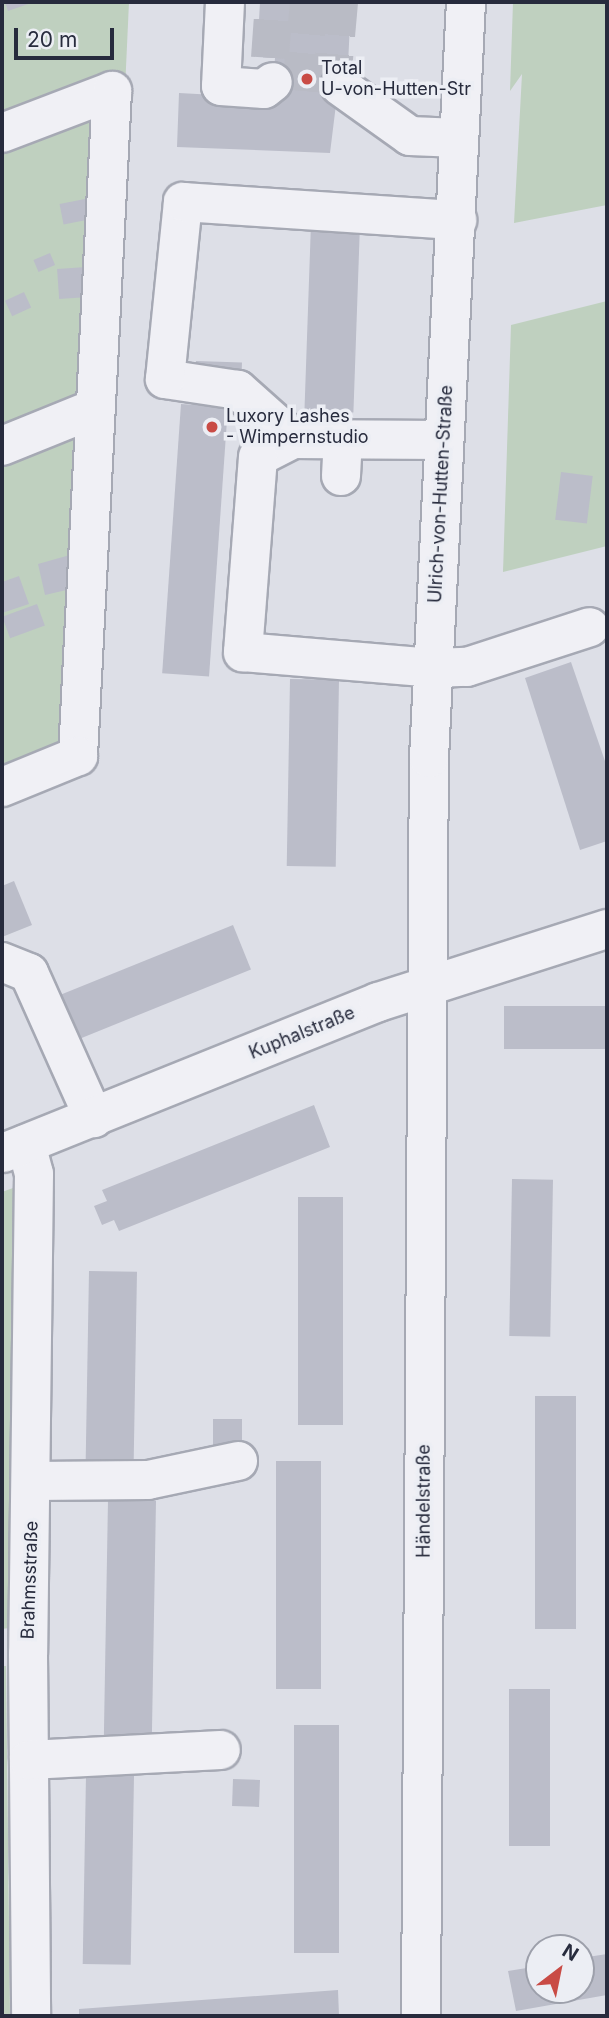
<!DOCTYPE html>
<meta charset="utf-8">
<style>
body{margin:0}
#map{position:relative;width:609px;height:2018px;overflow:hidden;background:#dddfe7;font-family:Inter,sans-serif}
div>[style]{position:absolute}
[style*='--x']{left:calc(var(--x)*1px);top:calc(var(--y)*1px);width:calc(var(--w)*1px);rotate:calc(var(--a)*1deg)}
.green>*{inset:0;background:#bfd0bf}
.building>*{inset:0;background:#bbbdc9;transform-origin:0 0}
.minor-tunnel>*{height:38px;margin-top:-19px;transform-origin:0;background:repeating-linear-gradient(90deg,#b9bbc5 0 38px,transparent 0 57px)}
.roads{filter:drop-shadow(2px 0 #a6a9b4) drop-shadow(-2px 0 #a6a9b4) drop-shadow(0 2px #a6a9b4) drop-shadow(0 -2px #a6a9b4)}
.minor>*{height:38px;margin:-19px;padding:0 19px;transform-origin:19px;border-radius:19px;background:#f0f0f5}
.dots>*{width:19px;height:19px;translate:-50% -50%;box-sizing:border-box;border:4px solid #eceef4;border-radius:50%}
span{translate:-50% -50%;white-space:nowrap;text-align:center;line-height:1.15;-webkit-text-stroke:7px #eceef4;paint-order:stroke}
.poi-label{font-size:18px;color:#272b3d}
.left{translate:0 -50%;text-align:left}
.street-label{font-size:18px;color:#272b3d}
.frame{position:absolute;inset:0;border:4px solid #272b3d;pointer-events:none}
.north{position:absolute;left:525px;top:1934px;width:70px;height:70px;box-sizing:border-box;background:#eceef4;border:2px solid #9da0ab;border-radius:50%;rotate:32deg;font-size:19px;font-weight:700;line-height:28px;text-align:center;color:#272b3d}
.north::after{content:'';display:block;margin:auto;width:24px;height:32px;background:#c94b45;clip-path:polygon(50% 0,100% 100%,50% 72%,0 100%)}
.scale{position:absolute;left:14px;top:28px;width:100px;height:32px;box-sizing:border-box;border:4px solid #272b3d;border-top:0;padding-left:9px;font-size:21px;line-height:24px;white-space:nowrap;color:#272b3d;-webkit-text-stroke:5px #eceef4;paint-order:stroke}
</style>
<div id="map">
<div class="green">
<div style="clip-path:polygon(2px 2px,129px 2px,94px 764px,2px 801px)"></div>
<div style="clip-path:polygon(513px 2px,607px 2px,607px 205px,514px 223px,522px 74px,510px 91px)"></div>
<div style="clip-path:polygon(607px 301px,607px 546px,503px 572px,511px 325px)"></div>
<div style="clip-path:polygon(13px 1188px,9px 1628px,2px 1629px,2px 1192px)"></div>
<div style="clip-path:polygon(2px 1666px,6px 1666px,10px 2016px,2px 2016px)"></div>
</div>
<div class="building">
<div style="clip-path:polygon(5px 2px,34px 2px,8px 11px)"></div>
<div style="clip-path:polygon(260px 2px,351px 2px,348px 65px,341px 64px,330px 153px,177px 147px,179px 93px,272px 98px,275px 58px,257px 57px)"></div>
<div style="left:90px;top:198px;width:21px;height:31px;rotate:79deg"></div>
<div style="left:311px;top:223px;width:49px;height:188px;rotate:2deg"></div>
<div style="left:50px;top:253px;width:13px;height:18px;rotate:67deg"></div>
<div style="left:86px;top:267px;width:30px;height:29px;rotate:86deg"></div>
<div style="left:24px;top:292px;width:17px;height:21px;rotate:65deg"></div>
<div style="left:196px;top:361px;width:46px;height:12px;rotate:2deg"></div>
<div style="left:181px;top:404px;width:47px;height:270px;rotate:4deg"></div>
<div style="left:561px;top:472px;width:32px;height:48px;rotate:7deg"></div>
<div style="clip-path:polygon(77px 553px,75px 588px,45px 595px,38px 564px)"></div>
<div style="clip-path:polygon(19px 576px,29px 604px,2px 613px,2px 582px)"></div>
<div style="left:37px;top:604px;width:23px;height:37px;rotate:70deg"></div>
<div style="clip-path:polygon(571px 662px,607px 767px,607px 841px,580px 850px,525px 678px)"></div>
<div style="left:290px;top:679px;width:49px;height:187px;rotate:1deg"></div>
<div style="clip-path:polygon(14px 881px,32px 925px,2px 937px,2px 886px)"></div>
<div style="left:233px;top:925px;width:48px;height:188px;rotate:68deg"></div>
<div style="left:607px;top:1006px;width:43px;height:103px;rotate:90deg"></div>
<div style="clip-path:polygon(314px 1105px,330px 1147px,119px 1231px,114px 1220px,102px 1225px,94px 1206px,107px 1201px,102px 1190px)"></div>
<div style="left:512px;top:1179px;width:41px;height:157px;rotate:1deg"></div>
<div style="left:298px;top:1197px;width:45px;height:228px"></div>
<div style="left:89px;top:1271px;width:48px;height:189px;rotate:1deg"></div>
<div style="left:535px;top:1396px;width:41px;height:233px"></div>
<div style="left:213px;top:1419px;width:29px;height:26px"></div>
<div style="left:276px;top:1461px;width:45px;height:228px"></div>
<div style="left:108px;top:1500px;width:48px;height:235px;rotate:1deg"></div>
<div style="left:550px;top:1689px;width:157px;height:41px;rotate:90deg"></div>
<div style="left:294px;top:1725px;width:45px;height:228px"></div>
<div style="left:86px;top:1775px;width:48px;height:189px;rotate:1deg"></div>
<div style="left:233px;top:1779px;width:27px;height:27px;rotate:2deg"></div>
<div style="clip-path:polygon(607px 1954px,607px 1995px,516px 2011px,508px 1971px,539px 1966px,539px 1990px,581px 1990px,581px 1958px)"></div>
<div style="clip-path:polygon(338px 1990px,339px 2016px,79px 2016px,79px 2009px)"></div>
</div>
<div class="minor-tunnel">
<div style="--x:270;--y:58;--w:56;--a:-85.9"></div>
<div style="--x:301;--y:91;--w:89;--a:-84.9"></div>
<div style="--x:331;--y:92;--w:90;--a:-84.9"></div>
</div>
<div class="roads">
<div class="minor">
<div style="--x:225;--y:2;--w:84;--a:92.7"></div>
<div style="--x:221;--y:86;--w:43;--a:4"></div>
<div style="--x:264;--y:89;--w:11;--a:-38"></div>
<div style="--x:340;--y:86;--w:86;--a:35.5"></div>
<div style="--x:410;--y:136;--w:49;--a:2.3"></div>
<div style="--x:2;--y:133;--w:118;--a:-20.9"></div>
<div style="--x:112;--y:91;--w:666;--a:92.93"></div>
<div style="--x:78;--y:756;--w:82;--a:157.8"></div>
<div style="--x:293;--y:439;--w:74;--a:-138.3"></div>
<div style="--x:238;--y:390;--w:74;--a:-171.4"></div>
<div style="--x:165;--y:379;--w:178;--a:-84.2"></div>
<div style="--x:183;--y:202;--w:275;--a:3.8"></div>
<div style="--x:443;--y:440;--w:150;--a:-179.6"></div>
<div style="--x:293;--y:439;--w:39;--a:153"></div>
<div style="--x:258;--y:457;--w:196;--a:94.4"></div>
<div style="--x:243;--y:652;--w:190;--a:4.8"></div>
<div style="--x:432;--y:668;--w:35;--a:-2"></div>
<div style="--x:467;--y:667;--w:129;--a:-18"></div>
<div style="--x:2;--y:446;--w:101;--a:-22"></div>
<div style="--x:341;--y:476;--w:38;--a:-87"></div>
<div style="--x:2;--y:962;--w:29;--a:22"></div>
<div style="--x:29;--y:973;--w:159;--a:65.9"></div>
<div style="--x:26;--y:1144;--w:31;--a:75"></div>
<div style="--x:34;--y:1174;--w:480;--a:90.7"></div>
<div style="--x:28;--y:1654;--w:362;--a:89.5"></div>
<div style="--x:3;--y:1153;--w:404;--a:-21.9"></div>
<div style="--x:378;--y:1002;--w:240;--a:-17.7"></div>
<div style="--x:33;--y:1481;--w:115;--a:-0.5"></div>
<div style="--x:148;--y:1480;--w:92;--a:-11.9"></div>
<div style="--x:29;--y:1760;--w:192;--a:-3"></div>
<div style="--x:421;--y:2016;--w:1258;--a:-89.64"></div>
<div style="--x:429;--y:758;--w:757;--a:-87.2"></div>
</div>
</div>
<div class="dots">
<div style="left:307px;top:79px;background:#c94b45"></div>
<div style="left:212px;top:427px;background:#c94b45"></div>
</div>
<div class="poi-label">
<span class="left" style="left:321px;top:79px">Total<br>U-von-Hutten-Str</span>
<span class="left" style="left:226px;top:427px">Luxory Lashes<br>- Wimpernstudio</span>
</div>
<div class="street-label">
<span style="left:441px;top:494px;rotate:-87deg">Ulrich-von-Hutten-Straße</span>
<span style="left:302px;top:1033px;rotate:-22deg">Kuphalstraße</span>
<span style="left:424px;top:1501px;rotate:-90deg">Händelstraße</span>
<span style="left:30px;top:1580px;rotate:-88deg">Brahmsstraße</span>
</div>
<div class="frame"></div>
<div class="north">N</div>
<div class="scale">20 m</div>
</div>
